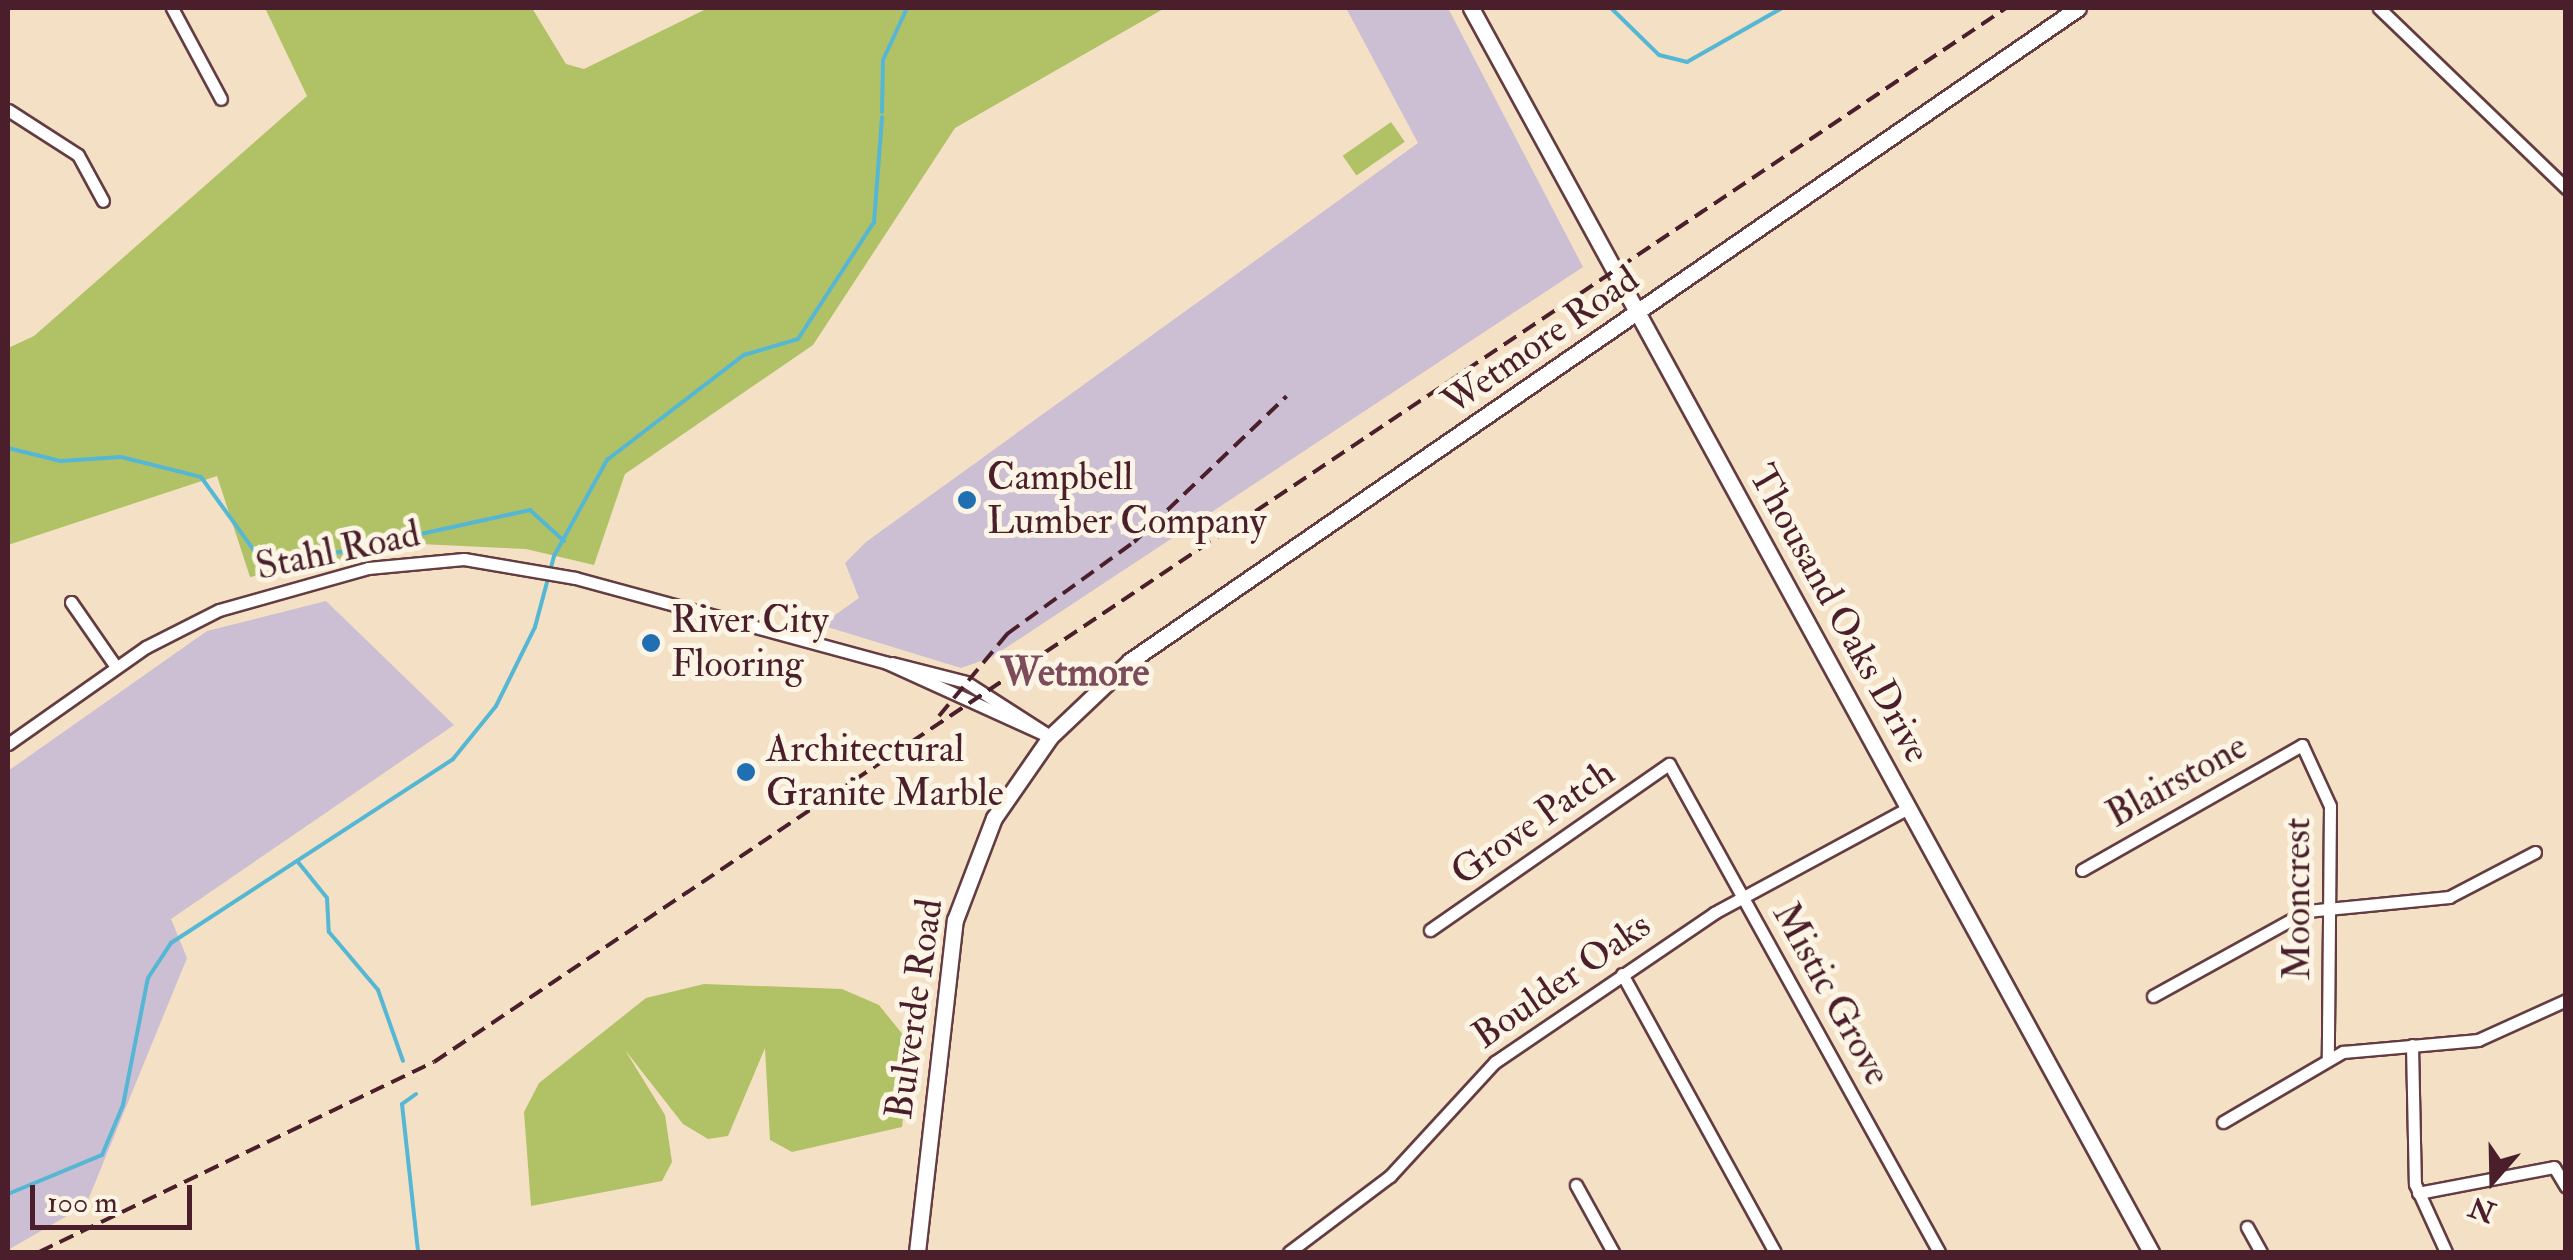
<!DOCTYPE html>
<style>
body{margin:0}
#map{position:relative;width:2573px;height:1260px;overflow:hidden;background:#f4e1c5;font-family:"IM FELL Double Pica",serif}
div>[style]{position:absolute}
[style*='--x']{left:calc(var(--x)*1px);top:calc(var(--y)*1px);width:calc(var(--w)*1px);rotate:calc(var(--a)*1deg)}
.industrial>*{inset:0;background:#ccbed3}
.green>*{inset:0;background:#b1c266;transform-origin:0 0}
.stream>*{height:4px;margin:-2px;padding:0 2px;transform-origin:2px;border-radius:2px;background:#55b7d4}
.roads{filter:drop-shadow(2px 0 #643c42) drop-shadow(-2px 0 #643c42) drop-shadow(0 2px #643c42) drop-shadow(0 -2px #643c42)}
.minor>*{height:11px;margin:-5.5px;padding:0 5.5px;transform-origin:5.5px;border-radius:5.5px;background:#fff}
.major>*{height:15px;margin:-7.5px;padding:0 7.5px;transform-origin:7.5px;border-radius:7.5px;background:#fff}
.rail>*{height:4px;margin-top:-2px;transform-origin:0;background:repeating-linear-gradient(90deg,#4a1f2b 0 15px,transparent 0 23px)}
.dots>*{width:28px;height:28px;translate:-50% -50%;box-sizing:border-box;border:5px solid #fcf5e5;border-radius:50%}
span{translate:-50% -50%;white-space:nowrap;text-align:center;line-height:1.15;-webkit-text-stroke:10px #fcf5e5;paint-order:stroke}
.street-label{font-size:38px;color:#4a1f2b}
.poi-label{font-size:38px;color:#4a1f2b}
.left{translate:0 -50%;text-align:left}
.neighbourhood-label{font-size:40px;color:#7d4c5b;font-weight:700}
.frame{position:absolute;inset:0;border:10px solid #4a1f2b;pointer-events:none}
.north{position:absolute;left:2443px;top:1130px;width:100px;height:100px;-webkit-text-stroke:8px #fcf5e5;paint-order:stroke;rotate:200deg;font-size:28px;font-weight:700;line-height:40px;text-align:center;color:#4a1f2b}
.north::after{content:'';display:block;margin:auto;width:35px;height:45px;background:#4a1f2b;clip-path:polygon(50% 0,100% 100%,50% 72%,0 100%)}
.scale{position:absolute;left:30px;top:1185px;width:162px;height:45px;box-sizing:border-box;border:5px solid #4a1f2b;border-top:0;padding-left:12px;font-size:30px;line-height:35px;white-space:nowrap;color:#4a1f2b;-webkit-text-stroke:8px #fcf5e5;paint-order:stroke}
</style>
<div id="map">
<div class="industrial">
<div style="clip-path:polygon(1346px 8px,1448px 8px,1583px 267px,992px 657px,961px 668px,821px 625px,859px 598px,845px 563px,866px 542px,1418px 143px)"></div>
<div style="clip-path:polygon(326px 601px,454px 725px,171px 919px,187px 958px,86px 1205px,8px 1250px,8px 771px,207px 631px)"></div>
</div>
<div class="green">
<div style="clip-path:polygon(265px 8px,532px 8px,566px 64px,584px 69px,708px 8px,1165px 8px,955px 128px,813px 345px,625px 474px,594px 565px,526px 549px,420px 544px,250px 577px,217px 476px,8px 545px,8px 348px,34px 336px,307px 96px)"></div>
<div style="left:1391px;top:122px;width:24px;height:59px;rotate:55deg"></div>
<div style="clip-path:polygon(704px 984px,842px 989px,879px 1005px,912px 1046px,902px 1127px,792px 1152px,770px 1140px,765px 1048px,728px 1136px,708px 1139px,683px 1124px,625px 1050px,665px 1115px,672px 1162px,662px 1181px,531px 1206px,524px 1112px,539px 1083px,646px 998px)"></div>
</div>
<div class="stream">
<div style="--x:1611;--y:8;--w:67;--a:44.4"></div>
<div style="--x:1659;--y:55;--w:29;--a:14"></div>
<div style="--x:1687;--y:62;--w:109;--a:-29.6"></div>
<div style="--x:882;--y:112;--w:52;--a:-88.9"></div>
<div style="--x:883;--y:60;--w:57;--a:-65.2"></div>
<div style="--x:8;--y:448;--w:54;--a:14"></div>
<div style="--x:60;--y:461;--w:61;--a:-3.8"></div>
<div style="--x:121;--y:457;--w:82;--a:14"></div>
<div style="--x:201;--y:477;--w:89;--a:54.2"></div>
<div style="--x:253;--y:549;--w:39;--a:21"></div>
<div style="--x:289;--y:563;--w:247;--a:-12.4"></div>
<div style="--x:530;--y:510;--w:46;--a:42.4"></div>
<div style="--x:298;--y:862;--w:46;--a:51.1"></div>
<div style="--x:327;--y:898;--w:34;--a:87"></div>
<div style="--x:329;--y:932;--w:76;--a:49.8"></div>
<div style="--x:378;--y:990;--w:75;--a:70.6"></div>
<div style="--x:416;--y:1094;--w:17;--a:144"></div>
<div style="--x:402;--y:1104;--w:149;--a:83.8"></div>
<div style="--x:8;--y:1194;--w:102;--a:-22.5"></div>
<div style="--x:102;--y:1155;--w:54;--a:-67.2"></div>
<div style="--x:123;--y:1105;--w:129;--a:-78.9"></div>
<div style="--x:148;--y:978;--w:42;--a:-56.7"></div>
<div style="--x:171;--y:943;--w:337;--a:-33.1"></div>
<div style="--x:453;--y:759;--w:68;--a:-50.9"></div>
<div style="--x:496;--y:706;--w:88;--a:-63.7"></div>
<div style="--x:535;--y:627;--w:73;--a:-75"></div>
<div style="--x:554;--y:556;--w:110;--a:-61.1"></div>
<div style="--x:607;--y:460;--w:173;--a:-37.5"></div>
<div style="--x:744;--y:355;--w:56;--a:-16.5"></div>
<div style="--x:798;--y:339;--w:140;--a:-57"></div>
<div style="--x:874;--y:222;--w:105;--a:-85.6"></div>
</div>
<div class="roads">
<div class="minor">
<div style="--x:172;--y:8;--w:103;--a:61.7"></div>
<div style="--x:2379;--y:8;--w:260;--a:43.9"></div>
<div style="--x:8;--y:110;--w:83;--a:32.7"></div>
<div style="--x:78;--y:155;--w:52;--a:61.5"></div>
<div style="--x:71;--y:602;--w:79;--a:55.3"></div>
<div style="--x:892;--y:663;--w:76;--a:14.4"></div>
<div style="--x:966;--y:682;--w:94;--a:32.8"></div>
<div style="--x:8;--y:744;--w:169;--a:-35.1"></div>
<div style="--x:146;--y:647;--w:82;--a:-26.9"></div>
<div style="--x:219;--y:610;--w:155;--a:-15.7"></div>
<div style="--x:368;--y:568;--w:96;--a:-5.4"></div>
<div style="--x:464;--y:559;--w:113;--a:9.7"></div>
<div style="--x:575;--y:578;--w:323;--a:15.2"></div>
<div style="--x:887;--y:663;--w:179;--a:24.4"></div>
<div style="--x:2082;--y:870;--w:253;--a:-29.6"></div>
<div style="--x:2302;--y:745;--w:67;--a:65.3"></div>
<div style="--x:2330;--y:806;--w:253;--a:90.5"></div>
<div style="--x:1430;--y:930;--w:291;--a:-34.8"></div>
<div style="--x:1669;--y:764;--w:558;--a:61.05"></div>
<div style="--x:1622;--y:974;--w:317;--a:61.2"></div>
<div style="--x:2153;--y:996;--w:176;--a:-28.9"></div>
<div style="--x:2307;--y:911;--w:143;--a:-5.6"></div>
<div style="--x:2449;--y:897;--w:97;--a:-27.6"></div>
<div style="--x:2412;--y:1045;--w:139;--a:88.8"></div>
<div style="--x:2415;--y:1184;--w:75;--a:65.5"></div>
<div style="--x:2223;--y:1122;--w:139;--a:-30.3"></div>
<div style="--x:2343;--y:1052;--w:136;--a:-5.1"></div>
<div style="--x:2478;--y:1040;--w:97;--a:-24.4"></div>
<div style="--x:1576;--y:1185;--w:77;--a:61.1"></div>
<div style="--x:2418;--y:1193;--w:138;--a:-10.8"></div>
<div style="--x:2554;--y:1167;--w:23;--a:59"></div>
<div style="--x:2247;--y:1227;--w:29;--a:61"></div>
<div style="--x:1289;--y:1252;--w:126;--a:-37"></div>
<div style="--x:1390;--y:1176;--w:155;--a:-47.4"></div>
<div style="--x:1495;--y:1062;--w:265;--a:-34.2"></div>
<div style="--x:1714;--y:913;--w:221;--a:-28.4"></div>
</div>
<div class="major">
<div style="--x:1471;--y:8;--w:1418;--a:61.34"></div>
<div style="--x:917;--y:1252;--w:334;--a:-83.5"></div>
<div style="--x:955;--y:920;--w:109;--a:-69.1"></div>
<div style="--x:994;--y:818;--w:98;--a:-55.3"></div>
<div style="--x:1050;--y:737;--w:110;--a:-43.5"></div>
<div style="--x:1130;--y:661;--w:1151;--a:-34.56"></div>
</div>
</div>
<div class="rail">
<div style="--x:939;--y:716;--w:107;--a:-50.3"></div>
<div style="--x:1007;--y:634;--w:157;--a:-35.9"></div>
<div style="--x:1134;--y:542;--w:211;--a:-43.7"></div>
<div style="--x:39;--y:1252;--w:438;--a:-25.7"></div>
<div style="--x:434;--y:1062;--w:1893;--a:-33.84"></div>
</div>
<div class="dots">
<div style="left:967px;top:500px;background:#1f6fb2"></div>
<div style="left:651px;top:643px;background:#1f6fb2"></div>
<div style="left:746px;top:772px;background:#1f6fb2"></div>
</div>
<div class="street-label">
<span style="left:1541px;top:341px;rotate:-35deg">Wetmore Road</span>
<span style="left:338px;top:551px;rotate:-12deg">Stahl Road</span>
<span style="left:1839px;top:614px;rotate:61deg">Thousand Oaks Drive</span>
<span style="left:2177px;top:781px;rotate:-29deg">Blairstone</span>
<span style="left:1533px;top:823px;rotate:-35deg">Grove Patch</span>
<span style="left:2298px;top:899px;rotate:-90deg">Mooncrest</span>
<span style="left:1562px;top:981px;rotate:-35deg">Boulder Oaks</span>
<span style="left:1831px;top:994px;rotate:61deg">Mistic Grove</span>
<span style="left:915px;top:1009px;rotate:-82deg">Bulverde Road</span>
</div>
<div class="poi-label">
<span class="left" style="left:987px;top:500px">Campbell<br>Lumber Company</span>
<span class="left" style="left:671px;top:643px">River City<br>Flooring</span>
<span class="left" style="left:766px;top:772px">Architectural<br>Granite Marble</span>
</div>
<div class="neighbourhood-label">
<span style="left:1075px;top:673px">Wetmore</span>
</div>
<div class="frame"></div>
<div class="north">N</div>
<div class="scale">100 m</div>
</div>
